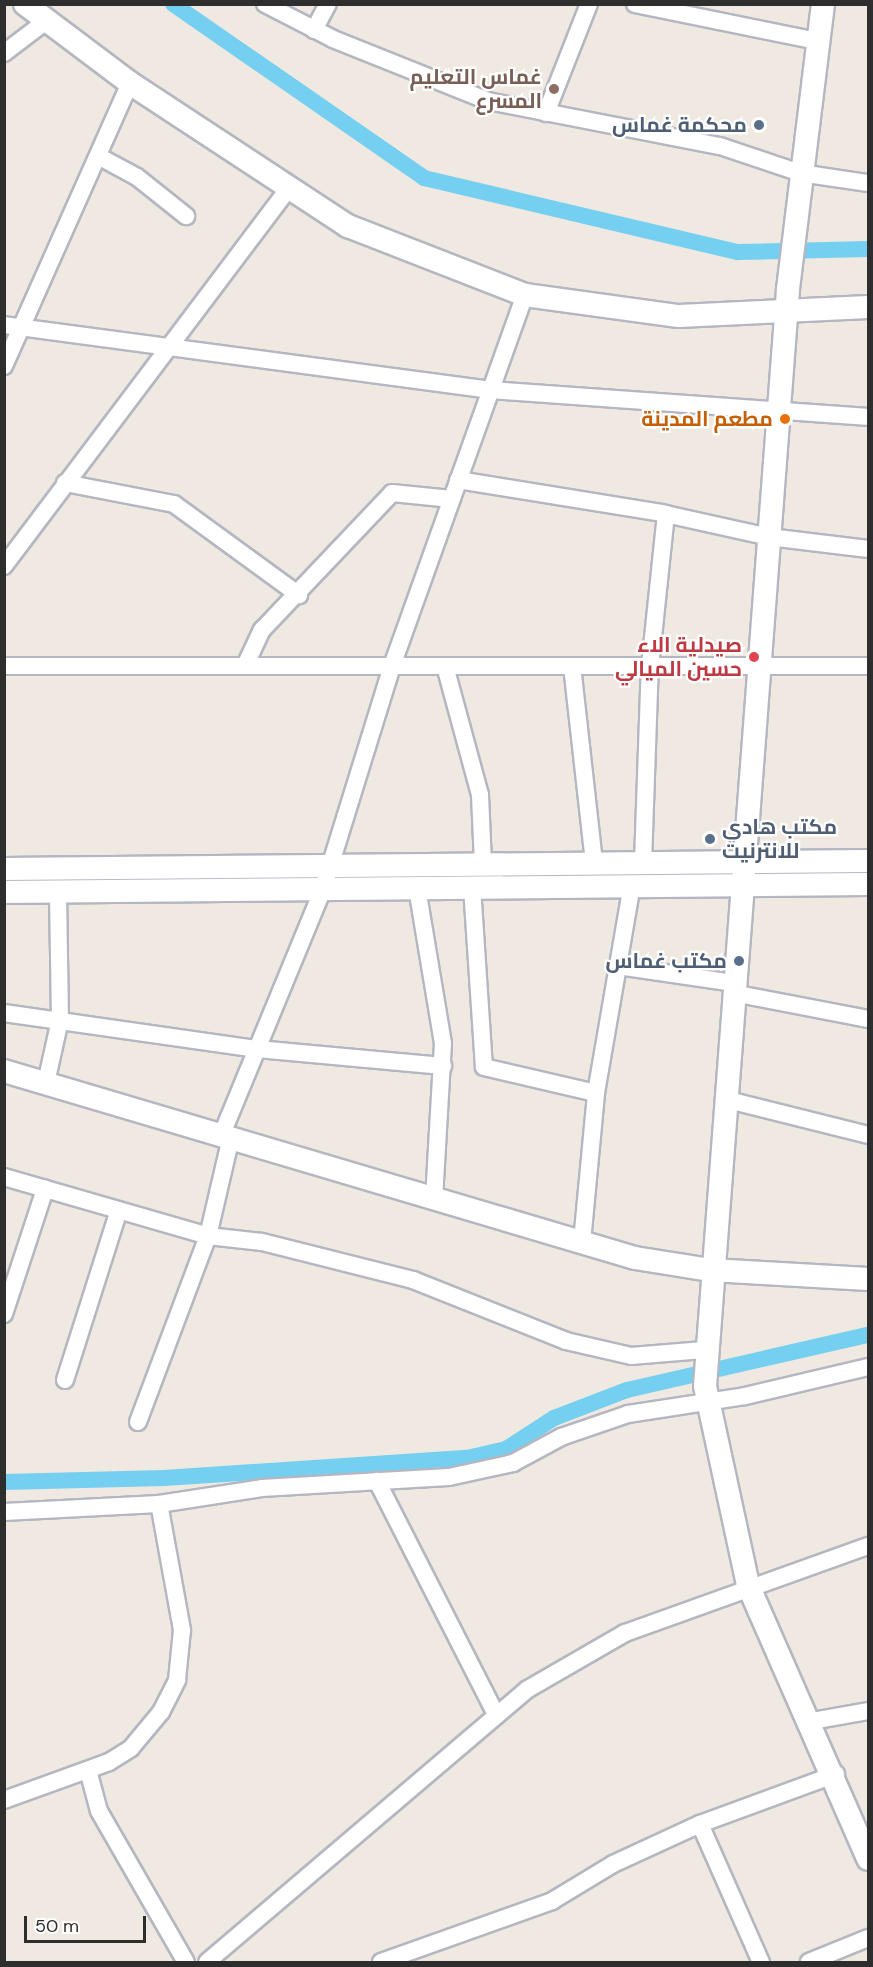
<!DOCTYPE html>
<meta charset="utf-8">
<style>
body{margin:0}
#map{position:relative;width:873px;height:1967px;overflow:hidden;background:#efe9e1;font-family:"DM Sans",Cairo,sans-serif}
div>[style]{position:absolute}
[style*='--x']{left:calc(var(--x)*1px);top:calc(var(--y)*1px);width:calc(var(--w)*1px);rotate:calc(var(--a)*1deg)}
.canal>*{height:16px;margin:-8px;padding:0 8px;transform-origin:8px;border-radius:8px;background:#75cff0}
.roads{filter:drop-shadow(2px 0 #b4b7c1) drop-shadow(-2px 0 #b4b7c1) drop-shadow(0 2px #b4b7c1) drop-shadow(0 -2px #b4b7c1)}
.street>*{height:16px;margin:-8px;padding:0 8px;transform-origin:8px;border-radius:8px;background:#fff}
.secondary>*{height:22px;margin:-11px;padding:0 11px;transform-origin:11px;border-radius:11px;background:#fff}
.dots>*{width:16px;height:16px;translate:-50% -50%;box-sizing:border-box;border:3px solid #fff;border-radius:50%}
span{translate:-50% -50%;white-space:nowrap;text-align:center;line-height:1.15;-webkit-text-stroke:4.5px #fff;paint-order:stroke}
.education-label{font-size:21px;color:#785e54;font-weight:700}
.right{translate:-100% -50%;text-align:right}
.service-label{font-size:21px;color:#4e5e75;font-weight:700}
.left{translate:0 -50%;text-align:left}
.food-label{font-size:21px;color:#c56008;font-weight:700}
.health-label{font-size:21px;color:#be3a42;font-weight:700}
.frame{position:absolute;inset:0;border:6px solid #2e2e2e;pointer-events:none}
.scale{position:absolute;left:24px;top:1916px;width:122px;height:27px;box-sizing:border-box;border:3px solid #2e2e2e;border-top:0;padding-left:8px;font-size:18px;line-height:21px;white-space:nowrap;color:#2e2e2e;-webkit-text-stroke:4px #fff;paint-order:stroke}
</style>
<div id="map">
<div class="canal">
<div style="--x:173;--y:4;--w:305;--a:34.7"></div>
<div style="--x:424;--y:178;--w:323;--a:13.3"></div>
<div style="--x:738;--y:252;--w:130;--a:-1.3"></div>
<div style="--x:4;--y:1482;--w:160;--a:-1.4"></div>
<div style="--x:164;--y:1478;--w:304;--a:-3.8"></div>
<div style="--x:467;--y:1458;--w:40;--a:-13"></div>
<div style="--x:506;--y:1449;--w:57;--a:-32.9"></div>
<div style="--x:554;--y:1418;--w:78;--a:-21"></div>
<div style="--x:627;--y:1390;--w:247;--a:-12.9"></div>
</div>
<div class="roads">
<div class="street">
<div style="--x:265;--y:4;--w:76;--a:27.2"></div>
<div style="--x:333;--y:39;--w:167;--a:21.8"></div>
<div style="--x:488;--y:101;--w:236;--a:11"></div>
<div style="--x:720;--y:146;--w:84;--a:18.6"></div>
<div style="--x:800;--y:173;--w:69;--a:8.4"></div>
<div style="--x:635;--y:4;--w:186;--a:11.5"></div>
<div style="--x:314;--y:30;--w:30;--a:-62"></div>
<div style="--x:4;--y:53;--w:53;--a:-37.3"></div>
<div style="--x:546;--y:113;--w:117;--a:-68.5"></div>
<div style="--x:98;--y:156;--w:44;--a:28.3"></div>
<div style="--x:137;--y:177;--w:63;--a:38.5"></div>
<div style="--x:4;--y:325;--w:491;--a:7.6"></div>
<div style="--x:491;--y:390;--w:378;--a:4.1"></div>
<div style="--x:4;--y:366;--w:310;--a:-66"></div>
<div style="--x:458;--y:480;--w:206;--a:9.2"></div>
<div style="--x:661;--y:513;--w:111;--a:12.5"></div>
<div style="--x:769;--y:537;--w:100;--a:6.9"></div>
<div style="--x:65;--y:483;--w:111;--a:10.9"></div>
<div style="--x:174;--y:504;--w:155;--a:36.1"></div>
<div style="--x:4;--y:566;--w:471;--a:-53"></div>
<div style="--x:4;--y:666;--w:864;--a:0"></div>
<div style="--x:245;--y:666;--w:40;--a:-65"></div>
<div style="--x:262;--y:630;--w:189;--a:-46.5"></div>
<div style="--x:392;--y:493;--w:60;--a:5.7"></div>
<div style="--x:445;--y:666;--w:134;--a:74.8"></div>
<div style="--x:480;--y:795;--w:69;--a:87.5"></div>
<div style="--x:572;--y:666;--w:198;--a:83.6"></div>
<div style="--x:643;--y:862;--w:196;--a:-88"></div>
<div style="--x:650;--y:666;--w:153;--a:-84"></div>
<div style="--x:472;--y:887;--w:180;--a:86.2"></div>
<div style="--x:484;--y:1067;--w:115;--a:13.1"></div>
<div style="--x:417;--y:888;--w:157;--a:80.5"></div>
<div style="--x:443;--y:1043;--w:155;--a:93.3"></div>
<div style="--x:618;--y:966;--w:116;--a:8.4"></div>
<div style="--x:733;--y:993;--w:137;--a:10.9"></div>
<div style="--x:4;--y:1013;--w:256;--a:8.1"></div>
<div style="--x:257;--y:1049;--w:187;--a:5.2"></div>
<div style="--x:46;--y:1083;--w:65;--a:-77.5"></div>
<div style="--x:60;--y:1020;--w:128;--a:-90.9"></div>
<div style="--x:724;--y:1099;--w:148;--a:14"></div>
<div style="--x:222;--y:1134;--w:265;--a:-67.6"></div>
<div style="--x:323;--y:889;--w:233;--a:-72.8"></div>
<div style="--x:392;--y:666;--w:394;--a:-70.3"></div>
<div style="--x:4;--y:1177;--w:212;--a:16.1"></div>
<div style="--x:208;--y:1236;--w:54;--a:6.3"></div>
<div style="--x:262;--y:1242;--w:156;--a:14.1"></div>
<div style="--x:413;--y:1280;--w:165;--a:21.7"></div>
<div style="--x:566;--y:1341;--w:67;--a:13"></div>
<div style="--x:631;--y:1356;--w:73;--a:-4.7"></div>
<div style="--x:582;--y:1242;--w:150;--a:-84.6"></div>
<div style="--x:596;--y:1093;--w:211;--a:-80.2"></div>
<div style="--x:4;--y:1314;--w:132;--a:-71.8"></div>
<div style="--x:65;--y:1380;--w:178;--a:-72.4"></div>
<div style="--x:138;--y:1422;--w:199;--a:-69.4"></div>
<div style="--x:208;--y:1236;--w:102;--a:-76.9"></div>
<div style="--x:377;--y:1481;--w:263;--a:63"></div>
<div style="--x:4;--y:1512;--w:155;--a:-3"></div>
<div style="--x:159;--y:1504;--w:104;--a:-8.8"></div>
<div style="--x:262;--y:1488;--w:187;--a:-3.4"></div>
<div style="--x:449;--y:1477;--w:66;--a:-12.3"></div>
<div style="--x:513;--y:1463;--w:55;--a:-28.4"></div>
<div style="--x:561;--y:1437;--w:71;--a:-18.9"></div>
<div style="--x:628;--y:1414;--w:118;--a:-8.7"></div>
<div style="--x:745;--y:1396;--w:126;--a:-13.3"></div>
<div style="--x:812;--y:1721;--w:57;--a:-10.1"></div>
<div style="--x:88;--y:1770;--w:42;--a:75"></div>
<div style="--x:99;--y:1811;--w:174;--a:60.1"></div>
<div style="--x:4;--y:1800;--w:112;--a:-19.9"></div>
<div style="--x:109;--y:1762;--w:26;--a:-32"></div>
<div style="--x:131;--y:1748;--w:47;--a:-50.2"></div>
<div style="--x:161;--y:1712;--w:36;--a:-63"></div>
<div style="--x:177;--y:1680;--w:50;--a:-84.3"></div>
<div style="--x:182;--y:1630;--w:128;--a:-100.3"></div>
<div style="--x:700;--y:1824;--w:151;--a:66.2"></div>
<div style="--x:207;--y:1962;--w:421;--a:-40.4"></div>
<div style="--x:528;--y:1689;--w:112;--a:-30"></div>
<div style="--x:625;--y:1633;--w:258;--a:-19.7"></div>
<div style="--x:381;--y:1962;--w:182;--a:-19.6"></div>
<div style="--x:552;--y:1901;--w:71;--a:-31.2"></div>
<div style="--x:613;--y:1864;--w:96;--a:-24.7"></div>
<div style="--x:700;--y:1824;--w:145;--a:-20.2"></div>
<div style="--x:809;--y:1962;--w:64;--a:-22.1"></div>
</div>
<div class="secondary">
<div style="--x:25;--y:4;--w:131;--a:37"></div>
<div style="--x:130;--y:83;--w:261;--a:33.3"></div>
<div style="--x:348;--y:226;--w:190;--a:21.3"></div>
<div style="--x:525;--y:295;--w:155;--a:7.8"></div>
<div style="--x:679;--y:316;--w:189;--a:-2.7"></div>
<div style="--x:823;--y:4;--w:288;--a:97"></div>
<div style="--x:788;--y:290;--w:1099;--a:94.33"></div>
<div style="--x:705;--y:1386;--w:204;--a:77.8"></div>
<div style="--x:748;--y:1585;--w:299;--a:66.3"></div>
<div style="--x:4;--y:869;--w:864;--a:-0.53"></div>
<div style="--x:4;--y:892;--w:864;--a:-0.53"></div>
<div style="--x:4;--y:1071;--w:658;--a:16.51"></div>
<div style="--x:635;--y:1258;--w:77;--a:9"></div>
<div style="--x:711;--y:1270;--w:157;--a:3.3"></div>
</div>
</div>
<div class="dots">
<div style="left:554px;top:89px;background:#8d6e63"></div>
<div style="left:759px;top:125px;background:#5c6f8a"></div>
<div style="left:785px;top:419px;background:#e8710a"></div>
<div style="left:754px;top:657px;background:#e0444e"></div>
<div style="left:710px;top:839px;background:#5c6f8a"></div>
<div style="left:739px;top:961px;background:#5c6f8a"></div>
</div>
<div class="education-label">
<span class="right" style="left:542px;top:89px">غماس التعليم<br>المسرع</span>
</div>
<div class="service-label">
<span class="right" style="left:747px;top:125px">محكمة غماس</span>
<span class="left" style="left:722px;top:839px">مكتب هادي<br>للانترنيت</span>
<span class="right" style="left:727px;top:961px">مكتب غماس</span>
</div>
<div class="food-label">
<span class="right" style="left:773px;top:419px">مطعم المدينة</span>
</div>
<div class="health-label">
<span class="right" style="left:742px;top:657px">صيدلية الاء<br>حسين الميالي</span>
</div>
<div class="frame"></div>
<div class="scale">50 m</div>
</div>
